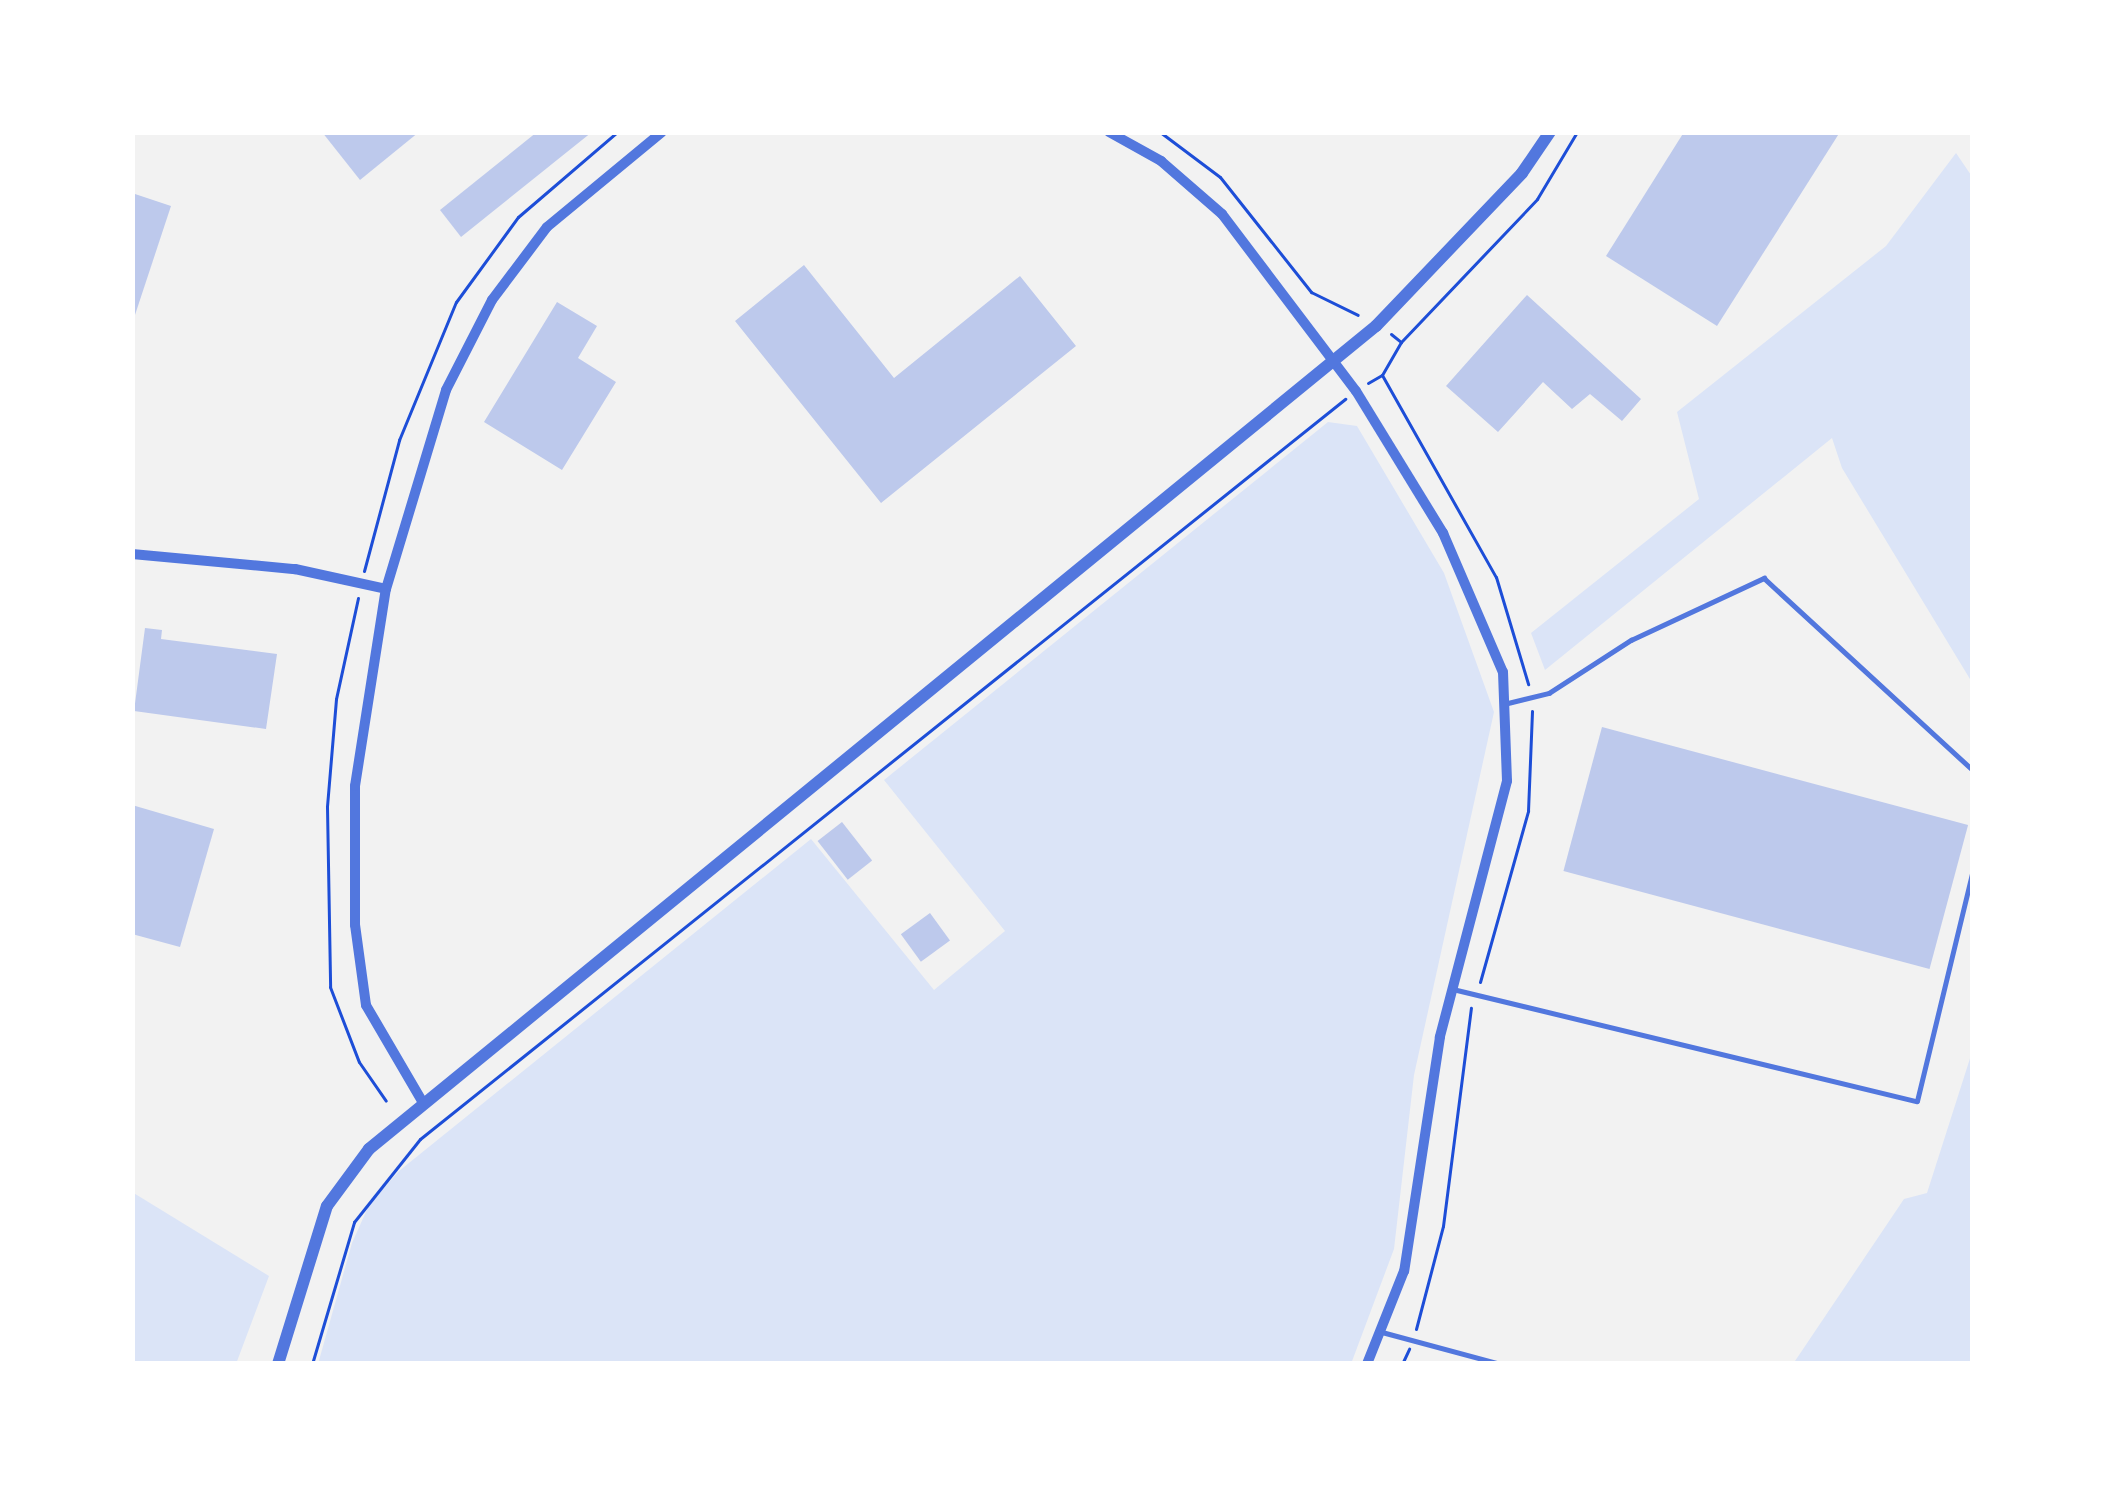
<!DOCTYPE html>
<style>
body{margin:0}
#map{position:relative;width:2105px;height:1496px;overflow:hidden;background:#f2f2f2;font-family:Quicksand,sans-serif}
div>[style]{position:absolute}
[style*='--x']{left:calc(var(--x)*1px);top:calc(var(--y)*1px);width:calc(var(--w)*1px);rotate:calc(var(--a)*1deg)}
.green>*{inset:0;background:#dbe4f7}
.building>*{inset:0;background:#bdc9ec;transform-origin:0 0}
.path>*{height:3px;margin:-1.5px;padding:0 1.5px;transform-origin:1.5px;border-radius:1.5px;background:#1d4ed8}
.service>*{height:4.5px;margin:-2.25px;padding:0 2.25px;transform-origin:2.25px;border-radius:2.25px;background:#5277de}
.minor>*{height:10px;margin:-5px;padding:0 5px;transform-origin:5px;border-radius:5px;background:#5277de}
.tertiary>*{height:12px;margin:-6px;padding:0 6px;transform-origin:6px;border-radius:6px;background:#5277de}
span{translate:-50% -50%;white-space:nowrap;text-align:center;line-height:1.15;-webkit-text-stroke:12px #fff;paint-order:stroke}
.frame{position:absolute;inset:0;border:135px solid #fff;pointer-events:none}
</style>
<div id="map">
<div class="green">
<div style="clip-path:polygon(1956px 153px,1973px 178px,1973px 684px,1842px 468px,1832px 438px,1545px 670px,1531px 633px,1699px 499px,1677px 412px,1886px 246px)"></div>
<div style="clip-path:polygon(1328px 422px,1357px 426px,1444px 573px,1494px 712px,1414px 1075px,1394px 1249px,1351px 1364px,318px 1364px,352px 1243px,369px 1205px,399px 1171px,811px 839px,934px 990px,1005px 931px,884px 780px)"></div>
<div style="clip-path:polygon(1973px 1049px,1973px 1364px,1793px 1364px,1904px 1199px,1927px 1193px)"></div>
<div style="clip-path:polygon(132px 1192px,269px 1276px,236px 1364px,132px 1364px)"></div>
</div>
<div class="building">
<div style="clip-path:polygon(322px 132px,419px 132px,360px 180px)"></div>
<div style="clip-path:polygon(537px 132px,592px 132px,461px 237px,440px 210px)"></div>
<div style="clip-path:polygon(1684px 132px,1840px 132px,1717px 326px,1606px 256px)"></div>
<div style="clip-path:polygon(132px 193px,171px 206px,133px 321px,132px 320px)"></div>
<div style="clip-path:polygon(804px 265px,894px 378px,1020px 276px,1076px 346px,881px 503px,735px 321px)"></div>
<div style="clip-path:polygon(1527px 295px,1641px 399px,1622px 421px,1590px 394px,1572px 409px,1543px 382px,1498px 432px,1446px 386px)"></div>
<div style="clip-path:polygon(557px 302px,597px 326px,578px 358px,616px 382px,562px 470px,484px 422px)"></div>
<div style="clip-path:polygon(145px 628px,162px 630px,161px 639px,277px 654px,266px 729px,134px 711px)"></div>
<div style="left:1602px;top:727px;width:379px;height:149px;rotate:15deg"></div>
<div style="clip-path:polygon(132px 805px,214px 829px,180px 947px,132px 934px)"></div>
<div style="left:842px;top:822px;width:49px;height:31px;rotate:52deg"></div>
<div style="left:930px;top:913px;width:34px;height:36px;rotate:54deg"></div>
</div>
<div class="path">
<div style="--x:1160;--y:132;--w:75;--a:36.9"></div>
<div style="--x:1220;--y:177;--w:147;--a:51.6"></div>
<div style="--x:1311;--y:292;--w:52;--a:26.1"></div>
<div style="--x:1391;--y:334;--w:13;--a:39"></div>
<div style="--x:1401;--y:342;--w:38;--a:120"></div>
<div style="--x:1382;--y:375;--w:232;--a:60.6"></div>
<div style="--x:1496;--y:577;--w:112;--a:73.3"></div>
<div style="--x:1402;--y:341;--w:196;--a:-46.4"></div>
<div style="--x:1537;--y:199;--w:78;--a:-59.2"></div>
<div style="--x:1368;--y:383;--w:16;--a:-30"></div>
<div style="--x:364;--y:571;--w:136;--a:-75"></div>
<div style="--x:399;--y:440;--w:149;--a:-67.6"></div>
<div style="--x:456;--y:302;--w:105;--a:-53.9"></div>
<div style="--x:518;--y:217;--w:130;--a:-40.6"></div>
<div style="--x:358;--y:598;--w:103;--a:102.3"></div>
<div style="--x:336;--y:699;--w:108;--a:94.8"></div>
<div style="--x:327;--y:807;--w:180;--a:89"></div>
<div style="--x:330;--y:987;--w:80;--a:68.9"></div>
<div style="--x:359;--y:1062;--w:47;--a:55.3"></div>
<div style="--x:1480;--y:982;--w:178;--a:-74.3"></div>
<div style="--x:1528;--y:811;--w:100;--a:-87.7"></div>
<div style="--x:1416;--y:1329;--w:106;--a:-75.3"></div>
<div style="--x:1443;--y:1226;--w:220;--a:-82.7"></div>
<div style="--x:312;--y:1364;--w:148;--a:-73.5"></div>
<div style="--x:354;--y:1222;--w:106;--a:-51.5"></div>
<div style="--x:420;--y:1139;--w:1185;--a:-38.66"></div>
<div style="--x:1402;--y:1364;--w:17;--a:-65"></div>
</div>
<div class="service">
<div style="--x:1508;--y:703;--w:42;--a:-13.7"></div>
<div style="--x:1549;--y:693;--w:98;--a:-32.9"></div>
<div style="--x:1631;--y:640;--w:147;--a:-25"></div>
<div style="--x:1764;--y:578;--w:284;--a:42.6"></div>
<div style="--x:1457;--y:990;--w:473;--a:13.6"></div>
<div style="--x:1917;--y:1101;--w:239;--a:-76.4"></div>
<div style="--x:1382;--y:1332;--w:123;--a:15.1"></div>
</div>
<div class="minor">
<div style="--x:1109;--y:132;--w:60;--a:29.1"></div>
<div style="--x:1161;--y:161;--w:81;--a:41"></div>
<div style="--x:1222;--y:214;--w:222;--a:52.9"></div>
<div style="--x:1356;--y:391;--w:167;--a:58.5"></div>
<div style="--x:1443;--y:533;--w:151;--a:66.7"></div>
<div style="--x:1503;--y:672;--w:109;--a:87.9"></div>
<div style="--x:1507;--y:781;--w:265;--a:104.7"></div>
<div style="--x:1440;--y:1037;--w:237;--a:98.7"></div>
<div style="--x:1404;--y:1271;--w:100;--a:111.7"></div>
<div style="--x:132;--y:554;--w:164;--a:5.3"></div>
<div style="--x:295;--y:569;--w:93;--a:12.4"></div>
<div style="--x:422;--y:1101;--w:111;--a:-120.3"></div>
<div style="--x:366;--y:1005;--w:81;--a:-97.8"></div>
<div style="--x:355;--y:925;--w:139;--a:-90"></div>
<div style="--x:355;--y:786;--w:199;--a:-81.1"></div>
<div style="--x:386;--y:589;--w:208;--a:-73.2"></div>
<div style="--x:446;--y:390;--w:101;--a:-62.9"></div>
<div style="--x:492;--y:300;--w:91;--a:-53"></div>
<div style="--x:547;--y:227;--w:149;--a:-39.6"></div>
</div>
<div class="tertiary">
<div style="--x:278;--y:1364;--w:165;--a:-72.8"></div>
<div style="--x:327;--y:1206;--w:71;--a:-53.6"></div>
<div style="--x:369;--y:1149;--w:1301;--a:-39.26"></div>
<div style="--x:1376;--y:326;--w:211;--a:-46.3"></div>
<div style="--x:1522;--y:173;--w:50;--a:-55.7"></div>
</div>
<div class="frame"></div>
</div>
